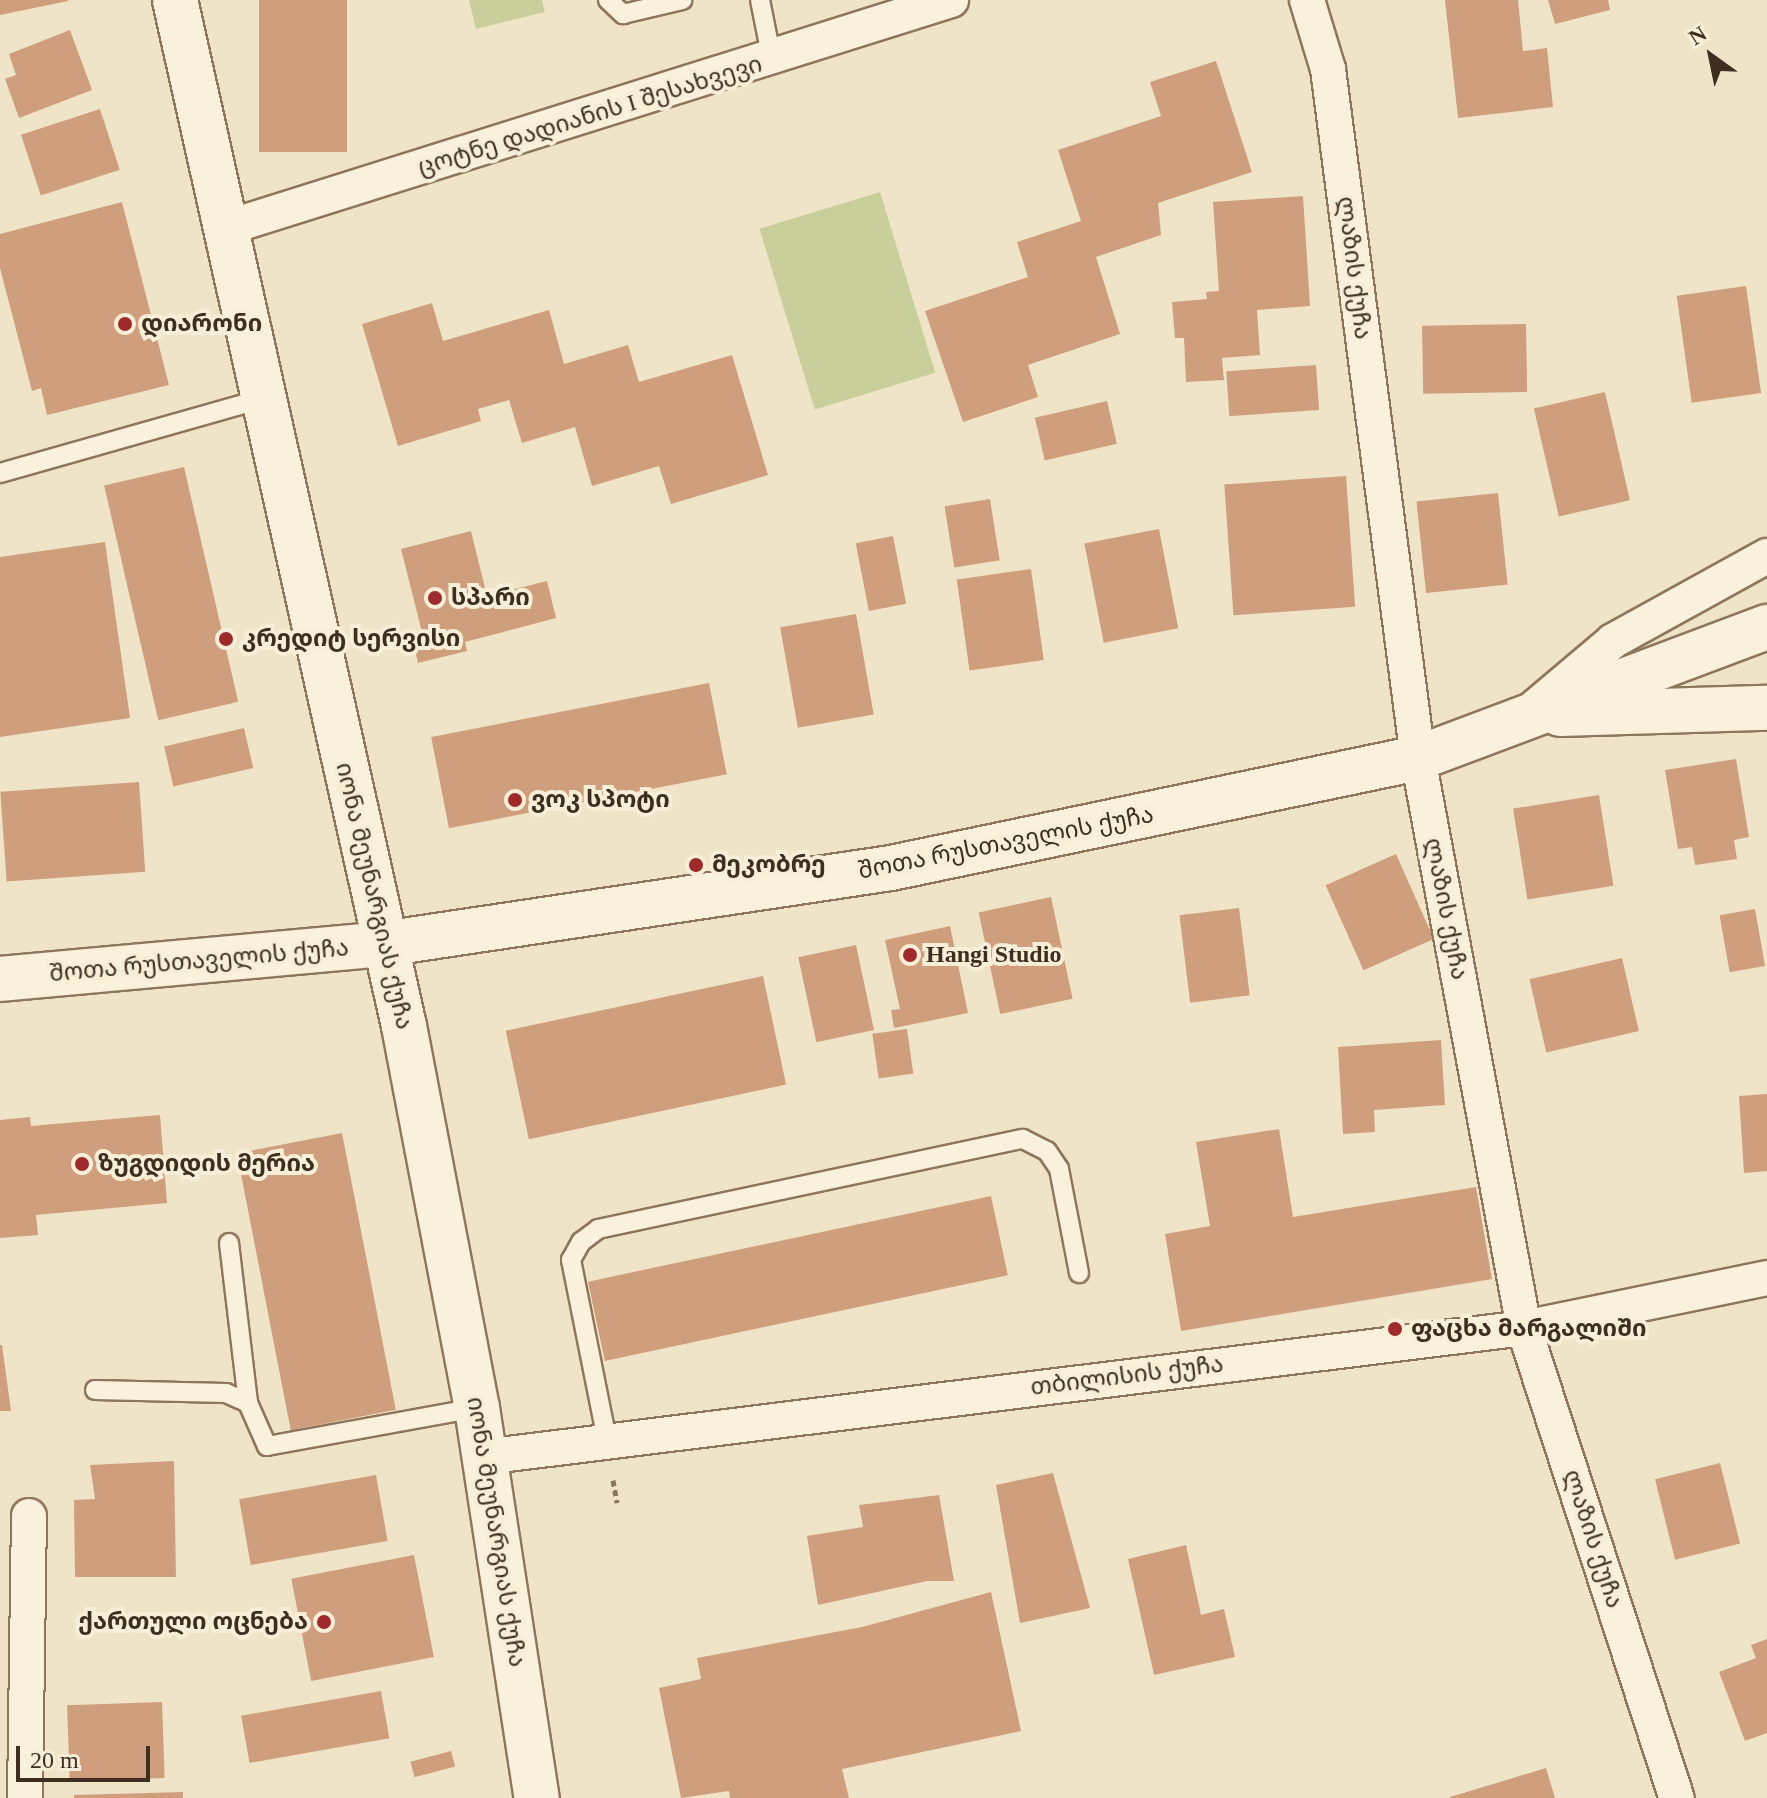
<!DOCTYPE html>
<meta charset="utf-8">
<style>
body{margin:0}
#map{position:relative;width:1767px;height:1798px;overflow:hidden;background:#f0e4c8;font-family:"Times New Roman","Noto Sans Georgian",serif}
div>[style]{position:absolute}
[style*='--x']{left:calc(var(--x)*1px);top:calc(var(--y)*1px);width:calc(var(--w)*1px);rotate:calc(var(--a)*1deg)}
.green>*{inset:0;background:#c9cf9b;transform-origin:0 0}
.building>*{inset:0;background:#cf9f7d;transform-origin:0 0}
.path>*{height:5px;margin-top:-2.5px;transform-origin:0;background:repeating-linear-gradient(90deg,#8d765c 0 6px,transparent 0 10px)}
.roads{filter:drop-shadow(2px 0 #8d765c) drop-shadow(-2px 0 #8d765c) drop-shadow(0 2px #8d765c) drop-shadow(0 -2px #8d765c)}
.service>*{height:18px;margin:-9px;padding:0 9px;transform-origin:9px;border-radius:9px;background:#faf1dc}
.minor>*{height:34px;margin:-17px;padding:0 17px;transform-origin:17px;border-radius:17px;background:#faf1dc}
.tertiary>*{height:44px;margin:-22px;padding:0 22px;transform-origin:22px;border-radius:22px;background:#faf1dc}
.secondary>*{height:44px;margin:-22px;padding:0 22px;transform-origin:22px;border-radius:22px;background:#faf1dc}
.dots>*{width:22px;height:22px;translate:-50% -50%;box-sizing:border-box;border:4px solid #f7eed8;border-radius:50%}
span{translate:-50% -50%;white-space:nowrap;text-align:center;line-height:1.15;-webkit-text-stroke:8px #f7eed8;paint-order:stroke}
.street-label{font-size:24px;color:#3d2e20}
.poi-label{font-size:24px;color:#3d2e20;font-weight:700}
.left{translate:0 -50%;text-align:left}
.right{translate:-100% -50%;text-align:right}
.north{position:absolute;left:1671px;top:16px;width:80px;height:80px;-webkit-text-stroke:6px #f7eed8;paint-order:stroke;rotate:327deg;font-size:22px;font-weight:700;line-height:32px;text-align:center;color:#3d2e20}
.north::after{content:'';display:block;margin:auto;width:28px;height:36px;background:#3d2e20;clip-path:polygon(50% 0,100% 100%,50% 72%,0 100%)}
.scale{position:absolute;left:16px;top:1746px;width:134px;height:36px;box-sizing:border-box;border:4px solid #3d2e20;border-top:0;padding-left:10px;font-size:24px;line-height:28px;white-space:nowrap;color:#3d2e20;-webkit-text-stroke:6px #f7eed8;paint-order:stroke}
</style>
<div id="map">
<div class="green">
<div style="clip-path:polygon(469px 0,542px 0,545px 12px,476px 29px)"></div>
<div style="left:880px;top:192px;width:189px;height:126px;rotate:73deg"></div>
</div>
<div class="building">
<div style="clip-path:polygon(0 0,68px 0,68px 1px,0 15px)"></div>
<div style="left:259px;top:0;width:88px;height:152px"></div>
<div style="clip-path:polygon(1445px 0,1518px 0,1523px 51px,1547px 48px,1553px 107px,1458px 118px)"></div>
<div style="clip-path:polygon(1548px 0,1608px 0,1610px 10px,1555px 24px)"></div>
<div style="clip-path:polygon(70px 30px,92px 90px,19px 118px,5px 79px,16px 75px,9px 54px)"></div>
<div style="clip-path:polygon(1216px 61px,1252px 172px,1158px 203px,1161px 235px,1096px 257px,1120px 334px,1028px 365px,1038px 397px,963px 422px,925px 311px,1028px 277px,1017px 242px,1081px 221px,1058px 150px,1161px 116px,1150px 82px)"></div>
<div style="left:100px;top:109px;width:64px;height:83px;rotate:72deg"></div>
<div style="clip-path:polygon(1303px 196px,1310px 306px,1257px 310px,1260px 355px,1222px 358px,1224px 380px,1186px 382px,1184px 338px,1175px 338px,1172px 302px,1207px 299px,1206px 292px,1219px 291px,1213px 202px)"></div>
<div style="clip-path:polygon(122px 202px,169px 385px,47px 415px,41px 388px,32px 391px,0 268px,0 234px)"></div>
<div style="left:1746px;top:286px;width:108px;height:70px;rotate:82deg"></div>
<div style="clip-path:polygon(432px 303px,443px 341px,549px 310px,564px 364px,628px 345px,639px 382px,732px 355px,768px 475px,671px 504px,659px 466px,592px 486px,575px 427px,522px 443px,509px 400px,478px 409px,481px 421px,398px 446px,362px 324px)"></div>
<div style="left:1526px;top:324px;width:68px;height:104px;rotate:89deg"></div>
<div style="left:1316px;top:365px;width:45px;height:90px;rotate:86deg"></div>
<div style="left:1605px;top:392px;width:111px;height:73px;rotate:77deg"></div>
<div style="left:1107px;top:401px;width:44px;height:74px;rotate:77deg"></div>
<div style="left:184px;top:467px;width:241px;height:82px;rotate:77deg"></div>
<div style="left:1346px;top:476px;width:131px;height:122px;rotate:86deg"></div>
<div style="left:1498px;top:493px;width:92px;height:82px;rotate:84deg"></div>
<div style="left:990px;top:499px;width:62px;height:46px;rotate:81deg"></div>
<div style="left:1159px;top:529px;width:101px;height:76px;rotate:79deg"></div>
<div style="clip-path:polygon(471px 531px,487px 596px,547px 581px,556px 618px,465px 642px,467px 651px,418px 663px,414px 646px,425px 644px,401px 549px)"></div>
<div style="left:893px;top:536px;width:69px;height:38px;rotate:79deg"></div>
<div style="clip-path:polygon(105px 542px,130px 718px,0 737px,0 557px)"></div>
<div style="left:1031px;top:569px;width:92px;height:75px;rotate:82deg"></div>
<div style="left:856px;top:614px;width:102px;height:77px;rotate:80deg"></div>
<div style="left:709px;top:683px;width:93px;height:283px;rotate:79deg"></div>
<div style="left:244px;top:728px;width:41px;height:82px;rotate:77deg"></div>
<div style="clip-path:polygon(1736px 759px,1749px 837px,1734px 840px,1737px 859px,1695px 865px,1692px 847px,1678px 849px,1665px 770px)"></div>
<div style="left:139px;top:782px;width:90px;height:139px;rotate:86deg"></div>
<div style="left:1599px;top:795px;width:92px;height:87px;rotate:81deg"></div>
<div style="left:1396px;top:854px;width:93px;height:77px;rotate:66deg"></div>
<div style="left:1051px;top:897px;width:104px;height:74px;rotate:78deg"></div>
<div style="left:1239px;top:908px;width:88px;height:60px;rotate:83deg"></div>
<div style="left:1755px;top:909px;width:58px;height:36px;rotate:80deg"></div>
<div style="clip-path:polygon(950px 926px,968px 1013px,894px 1028px,891px 1010px,900px 1009px,885px 940px)"></div>
<div style="left:856px;top:945px;width:87px;height:59px;rotate:78deg"></div>
<div style="left:1622px;top:958px;width:75px;height:95px;rotate:77deg"></div>
<div style="left:763px;top:976px;width:111px;height:263px;rotate:78deg"></div>
<div style="left:907px;top:1029px;width:45px;height:35px;rotate:82deg"></div>
<div style="clip-path:polygon(1441px 1040px,1445px 1105px,1374px 1110px,1375px 1132px,1343px 1134px,1338px 1047px)"></div>
<div style="clip-path:polygon(1767px 1094px,1767px 1171px,1744px 1173px,1739px 1096px)"></div>
<div style="clip-path:polygon(160px 1115px,167px 1203px,36px 1215px,38px 1235px,0 1238px,0 1120px,30px 1117px,31px 1126px)"></div>
<div style="clip-path:polygon(1279px 1129px,1293px 1217px,1476px 1187px,1492px 1279px,1181px 1331px,1165px 1234px,1210px 1226px,1196px 1142px)"></div>
<div style="left:342px;top:1133px;width:282px;height:107px;rotate:79deg"></div>
<div style="left:991px;top:1196px;width:81px;height:412px;rotate:78deg"></div>
<div style="clip-path:polygon(0 1345px,2px 1345px,11px 1411px,0 1411px)"></div>
<div style="clip-path:polygon(174px 1461px,176px 1577px,75px 1577px,74px 1500px,95px 1499px,90px 1465px)"></div>
<div style="left:1720px;top:1463px;width:83px;height:67px;rotate:76deg"></div>
<div style="clip-path:polygon(1053px 1473px,1090px 1608px,1020px 1623px,996px 1485px)"></div>
<div style="left:376px;top:1475px;width:67px;height:139px;rotate:80deg"></div>
<div style="clip-path:polygon(939px 1495px,954px 1581px,927px 1581px,818px 1605px,807px 1536px,863px 1527px,859px 1505px)"></div>
<div style="clip-path:polygon(1186px 1545px,1201px 1615px,1224px 1609px,1235px 1657px,1154px 1675px,1128px 1559px)"></div>
<div style="left:414px;top:1555px;width:104px;height:125px;rotate:79deg"></div>
<div style="clip-path:polygon(991px 1592px,1021px 1731px,842px 1769px,849px 1798px,730px 1798px,729px 1791px,681px 1798px,659px 1688px,701px 1679px,697px 1658px,862px 1627px)"></div>
<div style="clip-path:polygon(1767px 1639px,1767px 1733px,1745px 1741px,1719px 1672px,1756px 1658px,1751px 1645px)"></div>
<div style="left:381px;top:1691px;width:48px;height:142px;rotate:80deg"></div>
<div style="left:162px;top:1702px;width:76px;height:95px;rotate:88deg"></div>
<div style="left:451px;top:1751px;width:16px;height:42px;rotate:75deg"></div>
<div style="clip-path:polygon(1546px 1768px,1555px 1798px,1450px 1798px,1450px 1797px)"></div>
<div style="clip-path:polygon(183px 1792px,183px 1798px,74px 1798px,74px 1795px)"></div>
</div>
<div class="path">
<div style="--x:613;--y:1480;--w:23;--a:80"></div>
</div>
<div class="roads">
<div class="service">
<div style="--x:608;--y:0;--w:21;--a:43"></div>
<div style="--x:623;--y:14;--w:61;--a:-13.3"></div>
<div style="--x:760;--y:0;--w:61;--a:78.7"></div>
<div style="--x:0;--y:473;--w:275;--a:-15.8"></div>
<div style="--x:229;--y:1243;--w:161;--a:83.2"></div>
<div style="--x:95;--y:1390;--w:131;--a:1.3"></div>
<div style="--x:226;--y:1393;--w:24;--a:24"></div>
<div style="--x:248;--y:1403;--w:47;--a:66.2"></div>
<div style="--x:267;--y:1446;--w:213;--a:-10.3"></div>
<div style="--x:607;--y:1440;--w:184;--a:-101.3"></div>
<div style="--x:571;--y:1260;--w:21;--a:-61"></div>
<div style="--x:581;--y:1242;--w:21;--a:-37"></div>
<div style="--x:598;--y:1229;--w:434;--a:-12"></div>
<div style="--x:1023;--y:1139;--w:27;--a:27"></div>
<div style="--x:1047;--y:1151;--w:22;--a:56"></div>
<div style="--x:1059;--y:1169;--w:106;--a:79.1"></div>
</div>
<div class="minor">
<div style="--x:1307;--y:0;--w:72;--a:73.1"></div>
<div style="--x:1328;--y:69;--w:695;--a:82.56"></div>
<div style="--x:1418;--y:758;--w:580;--a:79.47"></div>
<div style="--x:1524;--y:1328;--w:494;--a:72"></div>
<div style="--x:229;--y:227;--w:757;--a:-17.45"></div>
<div style="--x:1535;--y:707;--w:102;--a:-40.2"></div>
<div style="--x:1613;--y:641;--w:176;--a:-28.9"></div>
<div style="--x:484;--y:1457;--w:1048;--a:-7.07"></div>
<div style="--x:1524;--y:1328;--w:248;--a:-11.6"></div>
<div style="--x:25;--y:1798;--w:282;--a:-89.2"></div>
</div>
<div class="tertiary">
<div style="--x:1560;--y:714;--w:207;--a:-1.7"></div>
<div style="--x:383;--y:944;--w:514;--a:-8.51"></div>
<div style="--x:891;--y:868;--w:538;--a:-11.79"></div>
<div style="--x:1418;--y:758;--w:373;--a:-20.6"></div>
</div>
<div class="secondary">
<div style="--x:175;--y:0;--w:1051;--a:77.42"></div>
<div style="--x:404;--y:1026;--w:389;--a:79.2"></div>
<div style="--x:477;--y:1408;--w:395;--a:81.3"></div>
<div style="--x:0;--y:979;--w:385;--a:-5.2"></div>
</div>
</div>
<div class="dots">
<div style="left:125px;top:324px;background:#9e2a2b"></div>
<div style="left:435px;top:598px;background:#9e2a2b"></div>
<div style="left:226px;top:639px;background:#9e2a2b"></div>
<div style="left:515px;top:800px;background:#9e2a2b"></div>
<div style="left:696px;top:865px;background:#9e2a2b"></div>
<div style="left:910px;top:955px;background:#9e2a2b"></div>
<div style="left:82px;top:1164px;background:#9e2a2b"></div>
<div style="left:1395px;top:1329px;background:#9e2a2b"></div>
<div style="left:324px;top:1622px;background:#9e2a2b"></div>
</div>
<div class="street-label">
<span style="left:590px;top:116px;rotate:-17deg">ცოტნე დადიანის I შესახვევი</span>
<span style="left:1354px;top:268px;rotate:83deg">ლაზის ქუჩა</span>
<span style="left:1006px;top:843px;rotate:-11deg">შოთა რუსთაველის ქუჩა</span>
<span style="left:374px;top:896px;rotate:77deg">იონა მეუნარგიას ქუჩა</span>
<span style="left:1446px;top:909px;rotate:79deg">ლაზის ქუჩა</span>
<span style="left:199px;top:961px;rotate:-5deg">შოთა რუსთაველის ქუჩა</span>
<span style="left:1127px;top:1376px;rotate:-7deg">თბილისის ქუჩა</span>
<span style="left:496px;top:1532px;rotate:81deg">იონა მეუნარგიას ქუჩა</span>
<span style="left:1593px;top:1539px;rotate:72deg">ლაზის ქუჩა</span>
</div>
<div class="poi-label">
<span class="left" style="left:141px;top:324px">დიარონი</span>
<span class="left" style="left:451px;top:598px">სპარი</span>
<span class="left" style="left:242px;top:639px">კრედიტ სერვისი</span>
<span class="left" style="left:531px;top:800px">ვოკ სპოტი</span>
<span class="left" style="left:712px;top:865px">მეკობრე</span>
<span class="left" style="left:926px;top:955px">Hangi Studio</span>
<span class="left" style="left:98px;top:1164px">ზუგდიდის მერია</span>
<span class="left" style="left:1411px;top:1329px">ფაცხა მარგალიში</span>
<span class="right" style="left:308px;top:1622px">ქართული ოცნება</span>
</div>
<div class="north">N</div>
<div class="scale">20 m</div>
</div>
